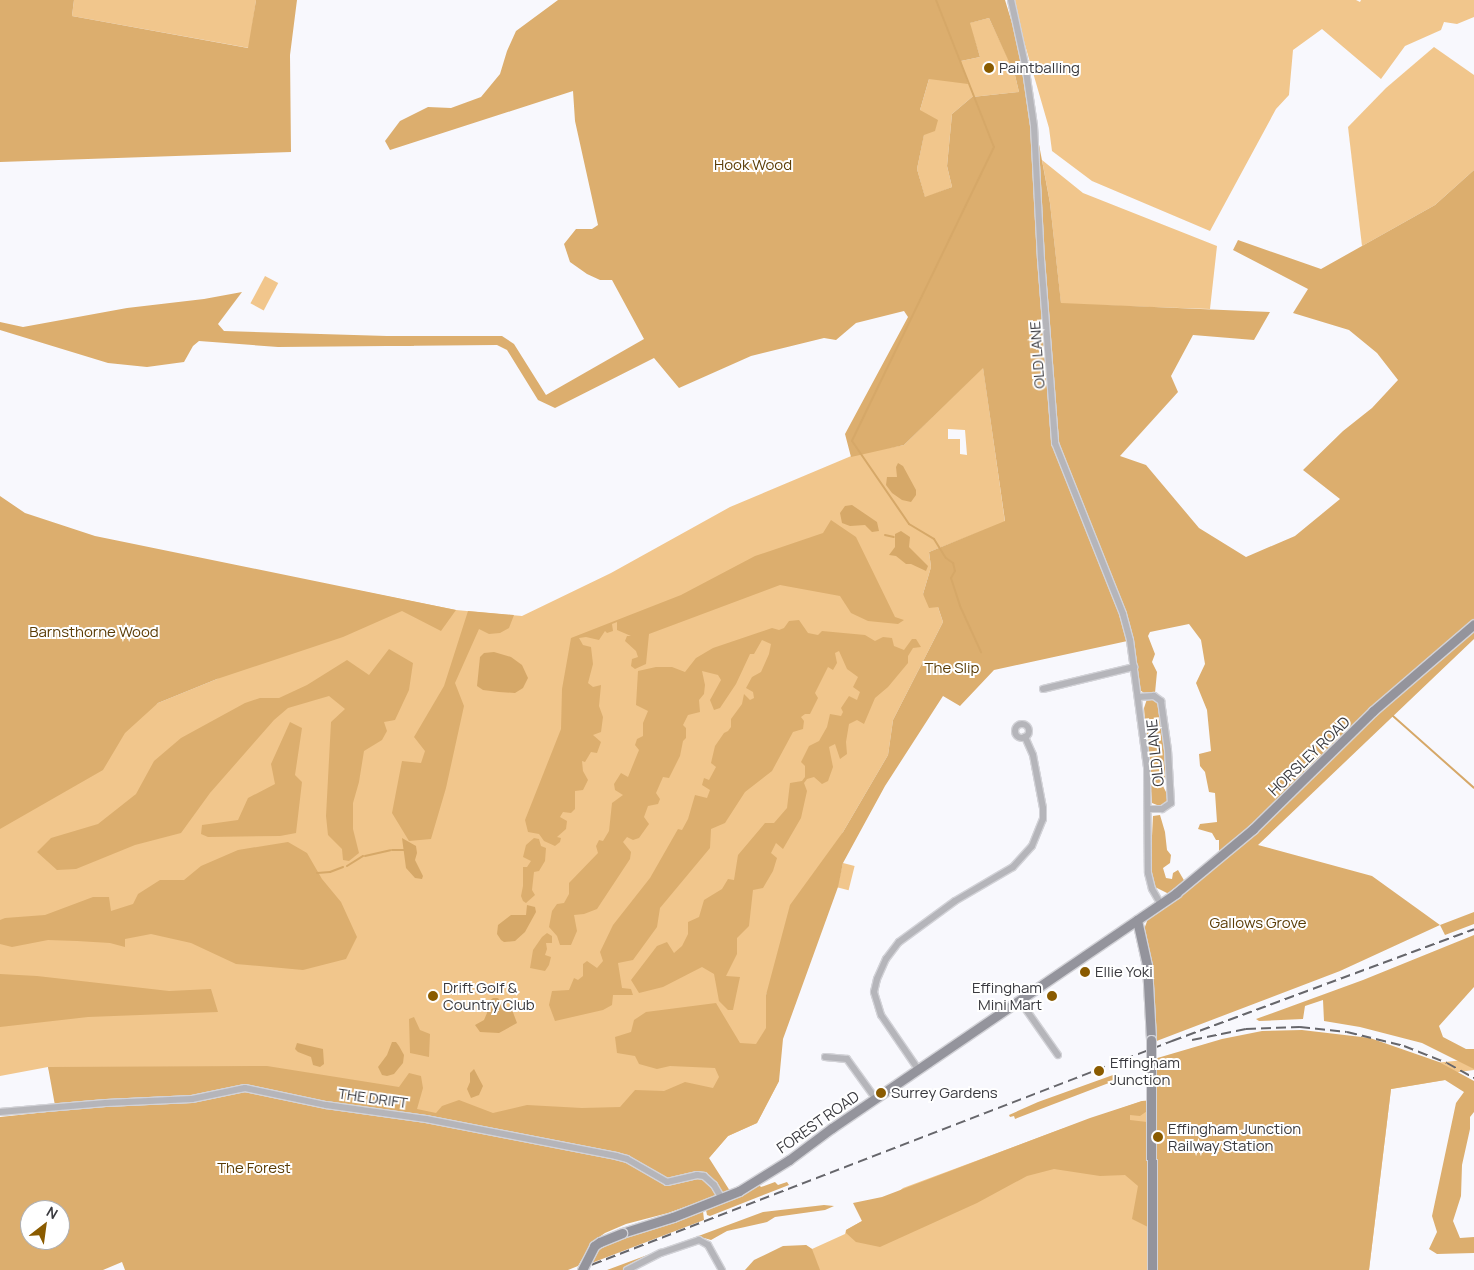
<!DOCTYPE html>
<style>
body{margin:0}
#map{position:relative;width:1474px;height:1270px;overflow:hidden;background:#f8f8fd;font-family:Manrope,sans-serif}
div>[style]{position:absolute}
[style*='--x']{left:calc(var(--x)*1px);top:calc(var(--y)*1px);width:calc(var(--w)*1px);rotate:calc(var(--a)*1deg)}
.green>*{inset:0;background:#f1c68c;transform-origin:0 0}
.forest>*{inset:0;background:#dcae6e}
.water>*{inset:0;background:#d6a868}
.stream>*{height:2px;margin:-1px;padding:0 1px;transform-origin:1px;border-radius:1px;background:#d6a868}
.roads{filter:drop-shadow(1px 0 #d2d2d7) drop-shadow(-1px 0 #d2d2d7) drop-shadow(0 1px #d2d2d7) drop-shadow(0 -1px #d2d2d7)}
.street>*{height:6px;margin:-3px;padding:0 3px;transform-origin:3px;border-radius:3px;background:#b5b5ba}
.street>.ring{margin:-3px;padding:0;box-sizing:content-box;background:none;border:6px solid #b5b5ba;border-radius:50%}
.secondary>*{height:9px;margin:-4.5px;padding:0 4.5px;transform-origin:4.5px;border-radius:4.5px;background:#94949c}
.rail>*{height:2px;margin-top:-1px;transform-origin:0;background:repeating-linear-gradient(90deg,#66666b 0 10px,transparent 0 15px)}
.bridges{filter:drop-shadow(1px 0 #d2d2d7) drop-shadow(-1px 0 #d2d2d7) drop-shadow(0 1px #d2d2d7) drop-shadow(0 -1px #d2d2d7)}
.secondary-bridge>*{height:9px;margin:-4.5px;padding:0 4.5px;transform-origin:4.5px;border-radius:4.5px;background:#94949c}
.dots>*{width:14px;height:14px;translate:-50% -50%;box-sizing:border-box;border:2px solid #fff;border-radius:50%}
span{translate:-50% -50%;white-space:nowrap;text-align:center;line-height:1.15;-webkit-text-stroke:4px #fff;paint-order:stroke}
.poi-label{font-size:15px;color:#3a3a3f}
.left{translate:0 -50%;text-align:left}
.right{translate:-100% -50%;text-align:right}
.park-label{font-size:15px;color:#5a3c06}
.street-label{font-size:15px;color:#3a3a3f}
.north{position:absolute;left:20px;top:1200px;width:50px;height:50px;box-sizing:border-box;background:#fff;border:1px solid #b0b0b2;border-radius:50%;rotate:30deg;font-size:14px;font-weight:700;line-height:20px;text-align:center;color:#3a3a3f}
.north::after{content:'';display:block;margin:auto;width:18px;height:22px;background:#8a5b00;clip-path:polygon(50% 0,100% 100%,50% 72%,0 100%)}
</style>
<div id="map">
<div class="green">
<div style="clip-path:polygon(74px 0,256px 0,249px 48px,72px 16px)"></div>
<div style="clip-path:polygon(1012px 0,1356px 0,1360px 2px,1361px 0,1474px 0,1474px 17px,1457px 24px,1444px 22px,1441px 30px,1405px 46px,1381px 79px,1322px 29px,1293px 50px,1289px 95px,1276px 109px,1210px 231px,1092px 181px,1052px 151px,1049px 128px)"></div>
<div style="clip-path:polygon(989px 18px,1014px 71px,1019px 92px,972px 97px,952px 114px,947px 166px,952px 187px,925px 198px,917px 169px,924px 134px,920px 110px,929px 79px,961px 61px,980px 57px,969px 23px)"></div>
<div style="clip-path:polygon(1434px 47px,1474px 75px,1474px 170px,1435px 205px,1362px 246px,1348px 127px,1386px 88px)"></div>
<div style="clip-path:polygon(1042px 160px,1083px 193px,1217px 246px,1210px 309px,1061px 304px,1050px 203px)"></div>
<div style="left:265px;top:276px;width:15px;height:31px;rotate:28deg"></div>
<div style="clip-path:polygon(evenodd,983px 367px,1005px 522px,929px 552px,931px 567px,923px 594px,938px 607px,943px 622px,893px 720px,888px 755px,843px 832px,766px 995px,766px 1028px,779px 1081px,757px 1123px,728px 1136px,709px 1158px,57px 1099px,48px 1067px,0 1076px,0 810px,158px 703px,217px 679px,351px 589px,456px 610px,522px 616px,611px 573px,730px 507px,856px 454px,904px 445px,983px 367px,948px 429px,965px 430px,967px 455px,960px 454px,960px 439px,948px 439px,948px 429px)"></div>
<div style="left:843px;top:863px;width:12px;height:25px;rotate:14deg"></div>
<div style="clip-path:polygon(1474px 1059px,1474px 1070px,1459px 1072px,1445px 1080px,1391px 1089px,1369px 1270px,753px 1270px,806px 1245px,812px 1249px,845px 1234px,846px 1230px,862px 1221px,861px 1216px,883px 1205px,903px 1188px,1056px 1131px,1142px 1101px,1385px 1068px)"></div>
</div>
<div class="forest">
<div style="clip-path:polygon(0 0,74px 0,72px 16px,248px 48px,256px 0,297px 0,290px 55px,291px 152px,0 162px)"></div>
<div style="clip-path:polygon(evenodd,558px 0,1005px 0,1024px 62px,1010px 64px,989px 18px,970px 23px,980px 57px,961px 61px,968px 84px,929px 79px,920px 110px,938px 120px,935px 131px,924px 135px,917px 169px,925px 197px,952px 187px,947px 166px,952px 114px,972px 97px,1019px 92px,1014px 71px,1025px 70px,1050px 203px,1061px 303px,1270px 312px,1254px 340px,1193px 335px,1171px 376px,1178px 392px,1120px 456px,1146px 465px,1199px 528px,1246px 557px,1295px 536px,1340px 499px,1303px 470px,1343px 431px,1372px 408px,1398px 380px,1377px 353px,1349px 330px,1293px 313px,1308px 289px,1233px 250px,1238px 240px,1321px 269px,1435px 205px,1474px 170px,1474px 639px,1258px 845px,1372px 876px,1440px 925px,1474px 912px,1474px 924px,1445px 935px,1440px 925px,1340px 971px,1154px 1042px,1143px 932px,1149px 916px,1219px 853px,1219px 840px,1216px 840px,1212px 833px,1198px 829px,1200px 824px,1217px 822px,1215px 793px,1209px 792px,1205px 772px,1200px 766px,1199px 754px,1211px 751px,1207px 710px,1196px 683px,1205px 664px,1201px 640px,1189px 624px,1150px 632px,1148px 636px,1155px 654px,1152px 662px,1157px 672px,1155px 693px,1144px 693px,1140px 690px,1132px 640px,994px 670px,960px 706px,943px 696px,885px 786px,843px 863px,838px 887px,783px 1039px,779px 1081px,757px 1123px,728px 1136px,709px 1158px,730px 1191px,668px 1213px,626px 1224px,605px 1233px,592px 1242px,578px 1266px,568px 1270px,125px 1270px,122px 1262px,103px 1270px,0 1270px,0 1117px,56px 1111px,48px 1067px,267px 1066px,399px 1087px,409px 1073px,421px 1076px,423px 1088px,417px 1109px,436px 1113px,442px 1106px,459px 1100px,493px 1113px,527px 1105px,582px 1108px,620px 1107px,635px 1090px,664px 1091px,685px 1082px,713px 1088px,719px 1077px,715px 1068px,670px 1066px,657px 1069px,639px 1064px,635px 1056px,617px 1053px,615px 1037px,631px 1032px,634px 1020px,646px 1012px,716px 1003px,740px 1043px,756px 1044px,766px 1028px,766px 995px,790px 905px,843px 832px,888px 755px,893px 720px,943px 622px,938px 607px,929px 608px,923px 594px,931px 567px,929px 552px,1005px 521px,983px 368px,904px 445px,851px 457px,845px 434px,908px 317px,904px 311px,856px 323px,836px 340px,824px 338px,751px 356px,679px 388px,654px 358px,555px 408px,538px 400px,507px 350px,497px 345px,278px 347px,199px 341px,193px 346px,184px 362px,147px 367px,108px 363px,0 330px,0 322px,23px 327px,127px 308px,204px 299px,242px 292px,218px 324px,224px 331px,387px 336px,502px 336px,514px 344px,546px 395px,644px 339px,612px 280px,600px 280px,587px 274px,570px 262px,564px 244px,576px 229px,592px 229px,598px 225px,575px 121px,573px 91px,390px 150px,385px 141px,400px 121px,428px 107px,451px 108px,481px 97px,500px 74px,507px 51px,516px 31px,558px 0,30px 1210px,60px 1210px,60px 1240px,30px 1240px,30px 1210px)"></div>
<div style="clip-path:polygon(0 496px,25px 513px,95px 536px,456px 610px,441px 631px,402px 611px,343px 637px,217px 679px,158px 703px,125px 733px,103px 770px,0 829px)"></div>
<div style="clip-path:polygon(831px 520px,856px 537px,895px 617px,904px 620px,898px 624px,868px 621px,851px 613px,840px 596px,780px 585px,649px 634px,646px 664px,635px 669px,631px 666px,632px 659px,638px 657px,636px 651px,625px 641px,627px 636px,631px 636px,617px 630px,617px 622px,612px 624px,613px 631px,607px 633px,605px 631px,599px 640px,586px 637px,579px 638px,583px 645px,591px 647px,593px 664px,588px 683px,593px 687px,601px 685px,599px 706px,603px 717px,601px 732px,593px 735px,601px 742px,597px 753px,591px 752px,585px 762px,582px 761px,583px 771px,588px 780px,583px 790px,575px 791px,575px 809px,571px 813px,563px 812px,560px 817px,567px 821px,566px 829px,557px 837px,561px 838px,560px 842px,555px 846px,544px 841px,539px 834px,528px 832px,525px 820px,561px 729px,562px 689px,571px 638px,681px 595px,755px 556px,823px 533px)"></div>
<div style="clip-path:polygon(468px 611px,514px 615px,509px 628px,500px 633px,489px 634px,479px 629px,455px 683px,464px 706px,446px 788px,431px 839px,409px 841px,392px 813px,402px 761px,421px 763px,425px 751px,414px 737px,444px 686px)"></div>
<div style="clip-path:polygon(799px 620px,808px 633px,818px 635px,822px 631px,865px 635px,875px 641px,883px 637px,892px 638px,894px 646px,904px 650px,912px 639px,916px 639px,921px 647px,913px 648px,908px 656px,908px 663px,888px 687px,875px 698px,864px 724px,857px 720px,849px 724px,846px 742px,847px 754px,840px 759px,835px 744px,829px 747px,833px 767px,828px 781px,822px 784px,814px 777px,807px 779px,804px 783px,807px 791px,801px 818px,783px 849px,776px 843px,771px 853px,777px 858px,773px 871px,763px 888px,753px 890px,749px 926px,737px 938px,737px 954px,726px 976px,740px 977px,733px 1010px,728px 1010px,719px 1001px,714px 974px,702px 967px,663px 987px,639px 993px,631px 980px,657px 946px,667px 942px,674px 953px,682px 946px,688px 934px,688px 922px,699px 917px,704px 900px,722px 889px,728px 879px,734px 880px,738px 855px,765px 823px,774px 823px,787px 808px,790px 783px,802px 781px,805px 777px,805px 766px,801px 762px,809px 746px,819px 741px,827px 727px,830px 714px,841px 716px,843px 712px,841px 708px,849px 696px,857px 700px,860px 692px,853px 687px,858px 677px,847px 669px,839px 651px,835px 653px,837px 663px,833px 670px,828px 667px,815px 693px,818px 698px,810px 714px,805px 714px,801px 717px,804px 721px,803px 729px,793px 732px,772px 771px,745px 792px,725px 823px,711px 829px,710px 848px,660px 908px,657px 927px,633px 960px,618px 963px,622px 988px,631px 989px,633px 995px,613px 995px,612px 1005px,603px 1010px,555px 1021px,549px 1005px,552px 991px,569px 990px,574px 978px,578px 980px,583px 976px,583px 964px,587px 961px,597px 968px,603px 961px,600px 952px,613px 925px,650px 878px,678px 829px,682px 830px,688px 819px,695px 795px,707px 798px,710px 790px,702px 785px,704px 778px,709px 780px,716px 767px,711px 763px,715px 746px,724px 733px,728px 731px,731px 727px,731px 719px,742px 704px,744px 694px,750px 700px,754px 698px,753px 692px,746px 688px,752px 677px,761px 672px,769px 654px,771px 644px,762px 640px,754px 654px,750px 654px,736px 684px,720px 708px,714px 710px,710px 700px,721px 680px,718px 675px,702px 671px,705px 685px,704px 694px,699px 700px,700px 712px,688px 715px,683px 725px,686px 728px,686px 738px,683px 741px,680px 756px,669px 778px,663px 777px,656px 793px,660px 799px,658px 804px,648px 806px,644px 817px,649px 824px,639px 838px,633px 840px,627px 837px,623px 842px,631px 852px,630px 859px,597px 909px,584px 914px,574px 915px,577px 931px,571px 945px,560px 945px,557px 936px,549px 927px,552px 911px,557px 904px,564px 903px,569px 894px,569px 883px,598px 853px,596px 846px,599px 840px,603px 841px,609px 831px,612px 803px,623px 795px,615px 790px,614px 784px,621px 773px,628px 777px,639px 750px,635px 745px,637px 739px,643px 736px,643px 723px,648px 711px,636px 705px,638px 671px,656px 667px,672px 667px,685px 672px,696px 658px,713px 648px,772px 628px,779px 630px,784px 628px,789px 621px)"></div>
<div style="clip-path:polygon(389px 649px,413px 663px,409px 690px,395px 720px,384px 722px,387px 731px,382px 740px,364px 751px,359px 782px,353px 803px,353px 829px,359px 853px,349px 861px,343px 860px,342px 849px,328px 835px,326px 816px,331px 722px,345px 709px,329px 696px,288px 708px,274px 720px,210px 793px,181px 833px,135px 845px,76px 869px,57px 870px,37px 852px,51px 838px,98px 824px,136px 794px,154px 761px,181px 738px,245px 703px,260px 698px,279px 698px,307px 685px,347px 660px,369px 675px)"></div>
<div style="clip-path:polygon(1147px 699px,1155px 699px,1161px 706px,1167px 773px,1163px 786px,1169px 798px,1162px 807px,1152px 803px,1144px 708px)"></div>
<div style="clip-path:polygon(290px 722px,302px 728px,295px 775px,302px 782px,296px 833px,280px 836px,208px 837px,201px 834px,202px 825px,238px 820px,248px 798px,275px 784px,271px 764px)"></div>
<div style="clip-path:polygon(1160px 815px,1165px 832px,1167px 850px,1171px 855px,1170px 863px,1163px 868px,1166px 878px,1172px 879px,1173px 873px,1178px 870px,1185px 882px,1169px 894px,1155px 887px,1150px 876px,1153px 816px)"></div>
<div style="clip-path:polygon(534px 838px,539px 839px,541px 846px,546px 848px,545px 861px,539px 871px,534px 872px,532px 890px,535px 895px,526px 903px,523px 901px,521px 896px,523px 886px,523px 867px,527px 867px,531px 861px,523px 857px,526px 845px)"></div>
<div style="clip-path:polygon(288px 842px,307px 853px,322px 879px,341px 902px,357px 937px,346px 959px,303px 970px,236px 964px,191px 943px,151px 934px,125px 939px,125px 947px,110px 943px,77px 941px,48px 940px,12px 947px,0 944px,0 920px,5px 918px,45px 915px,93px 897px,109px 897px,111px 911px,133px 904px,138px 894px,160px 880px,184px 880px,201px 866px,238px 850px)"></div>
<div style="clip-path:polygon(547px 933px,552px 936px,552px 943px,546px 943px,547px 949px,545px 955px,551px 957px,549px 965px,545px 971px,530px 968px,533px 950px,542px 937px)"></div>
<div style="clip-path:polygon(1474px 935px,1474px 987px,1439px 1026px,1443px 1037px,1466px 1049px,1474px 1049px,1474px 1069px,1422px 1043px,1360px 1027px,1324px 1021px,1323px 1000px,1305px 1006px,1303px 1019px,1259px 1021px,1256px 1019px,1363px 980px)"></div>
<div style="clip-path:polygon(0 974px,37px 976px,169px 991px,211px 989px,218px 1012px,88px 1017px,0 1027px)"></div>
<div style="clip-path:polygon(414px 1017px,420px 1030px,430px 1034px,429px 1057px,410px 1053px,409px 1019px)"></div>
<div style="clip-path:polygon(1302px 1030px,1370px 1038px,1439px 1062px,1474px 1081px,1474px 1112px,1470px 1117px,1470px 1129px,1462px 1165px,1461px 1196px,1453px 1221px,1460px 1238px,1474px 1237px,1474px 1253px,1437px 1254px,1429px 1249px,1437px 1232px,1432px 1216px,1456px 1103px,1464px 1092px,1445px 1080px,1391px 1089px,1369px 1270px,1157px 1270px,1154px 1059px,1222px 1039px,1262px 1031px)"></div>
<div style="clip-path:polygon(1113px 1075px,1114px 1081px,1015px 1119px,1014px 1116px,1010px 1117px,1009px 1115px,1038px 1102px)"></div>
<div style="clip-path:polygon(1142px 1101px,1148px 1101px,1150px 1109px,1140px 1116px,1130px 1115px,1130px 1120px,1147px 1122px,1148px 1227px,1132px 1219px,1138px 1186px,1125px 1175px,1100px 1176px,1054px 1169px,1027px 1176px,977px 1203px,880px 1247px,856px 1242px,846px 1233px,846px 1230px,862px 1221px,853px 1203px,882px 1197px,1090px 1118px)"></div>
<div style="clip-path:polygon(775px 1182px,778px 1185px,787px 1182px,789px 1185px,710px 1216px,707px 1215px,706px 1210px,736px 1198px,757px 1183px,761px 1187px)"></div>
<div style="clip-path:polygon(824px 1205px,834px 1206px,825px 1210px,775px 1217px,767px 1222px,727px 1231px,711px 1240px,704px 1238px,691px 1240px,625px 1270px,607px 1270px,763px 1212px)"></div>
<div style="clip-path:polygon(703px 1211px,704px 1220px,589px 1264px,603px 1244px,649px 1227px)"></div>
<div style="clip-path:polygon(806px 1245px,812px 1249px,820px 1270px,745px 1270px,754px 1260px,783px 1246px)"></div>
</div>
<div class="water">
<div style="clip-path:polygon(898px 463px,903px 466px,916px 490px,916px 495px,911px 502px,902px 500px,892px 493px,886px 485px,887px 477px,897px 477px,896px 467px)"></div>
<div style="clip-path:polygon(852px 505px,877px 522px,879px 531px,872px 532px,865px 525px,850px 526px,842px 523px,840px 513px,845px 506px)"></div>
<div style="clip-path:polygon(901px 531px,910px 537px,909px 547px,928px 566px,926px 571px,911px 564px,906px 564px,896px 556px,889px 555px,895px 547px,895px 534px)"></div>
<div style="clip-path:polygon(494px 652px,511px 657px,522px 665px,528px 678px,523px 688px,515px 693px,499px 692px,483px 690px,477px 686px,480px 657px,484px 653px)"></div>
<div style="clip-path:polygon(402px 838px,416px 846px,417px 853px,415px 860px,423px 876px,422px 879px,415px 878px,406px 868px)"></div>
<div style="clip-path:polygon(527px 905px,535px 907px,536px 912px,525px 932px,515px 941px,504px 942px,501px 940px,497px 934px,498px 925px,511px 915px,526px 915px)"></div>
<div style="clip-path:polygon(493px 998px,498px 998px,504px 1007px,511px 1007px,517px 1023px,499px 1033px,480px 1032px,475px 1025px,484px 1020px,487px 1013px,486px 1004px)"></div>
<div style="clip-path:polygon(392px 1042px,396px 1042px,399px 1046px,404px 1055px,403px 1063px,394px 1074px,387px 1076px,382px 1075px,378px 1067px,387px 1055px)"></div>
<div style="clip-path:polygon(297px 1043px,323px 1049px,324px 1064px,320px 1067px,313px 1065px,311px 1057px,298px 1052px,295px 1049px)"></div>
<div style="clip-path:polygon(474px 1069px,483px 1086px,479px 1095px,471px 1098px,467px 1089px,470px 1082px,470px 1073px)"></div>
</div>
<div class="stream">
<div style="--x:936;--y:0;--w:158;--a:68.5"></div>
<div style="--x:994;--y:147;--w:326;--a:115.8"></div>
<div style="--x:852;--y:441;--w:101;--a:55.5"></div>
<div style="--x:909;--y:524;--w:29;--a:31"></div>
<div style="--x:934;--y:539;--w:22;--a:58"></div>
<div style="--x:946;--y:558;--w:9;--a:36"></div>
<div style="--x:953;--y:563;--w:8;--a:76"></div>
<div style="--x:955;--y:571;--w:8;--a:120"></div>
<div style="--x:951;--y:578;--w:29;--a:72"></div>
<div style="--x:960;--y:606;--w:51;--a:65.5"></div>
<div style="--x:885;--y:535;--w:9;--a:13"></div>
<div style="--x:1393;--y:716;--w:108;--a:41.6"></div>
<div style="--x:392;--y:850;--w:12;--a:0"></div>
<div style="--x:365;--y:856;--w:26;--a:-13"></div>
<div style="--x:347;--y:866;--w:19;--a:-32"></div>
<div style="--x:317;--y:873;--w:13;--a:-4"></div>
<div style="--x:330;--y:872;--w:14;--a:-21"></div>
</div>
<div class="roads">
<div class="street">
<div style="--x:1011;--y:0;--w:66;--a:77.7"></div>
<div style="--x:1025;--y:64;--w:63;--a:81.7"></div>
<div style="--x:1034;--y:126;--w:133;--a:87"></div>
<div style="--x:1041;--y:259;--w:185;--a:85.6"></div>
<div style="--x:1055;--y:443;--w:184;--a:68.3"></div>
<div style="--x:1123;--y:614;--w:27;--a:75"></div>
<div style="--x:1130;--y:640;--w:129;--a:82.4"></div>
<div style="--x:1147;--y:768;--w:105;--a:89.5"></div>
<div style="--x:1148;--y:873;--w:16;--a:76"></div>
<div style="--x:1152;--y:889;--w:16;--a:60"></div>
<div style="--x:1043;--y:689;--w:94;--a:-13.6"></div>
<div style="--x:1138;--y:697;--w:16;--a:-4"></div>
<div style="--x:1154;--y:696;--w:9;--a:36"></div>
<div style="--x:1161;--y:701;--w:49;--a:81.9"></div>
<div style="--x:1168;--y:750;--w:53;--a:86.8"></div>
<div style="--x:1171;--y:803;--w:11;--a:146"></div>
<div style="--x:1162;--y:809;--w:14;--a:180"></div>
<div class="ring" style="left:1015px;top:724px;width:8px;height:8px"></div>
<div style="--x:1020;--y:1001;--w:66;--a:54.9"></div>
<div style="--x:825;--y:1057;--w:22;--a:5"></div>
<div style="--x:847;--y:1059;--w:49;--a:54.1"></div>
<div style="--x:918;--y:1069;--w:65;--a:-124.4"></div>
<div style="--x:881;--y:1015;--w:24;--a:-107"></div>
<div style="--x:874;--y:992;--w:13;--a:-77"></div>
<div style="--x:877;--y:979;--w:22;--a:-66"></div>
<div style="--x:886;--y:959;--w:21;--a:-53"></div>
<div style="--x:899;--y:942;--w:69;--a:-36.2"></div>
<div style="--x:955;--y:901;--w:67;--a:-30.4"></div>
<div style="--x:1013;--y:867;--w:28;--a:-48"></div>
<div style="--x:1032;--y:846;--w:29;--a:-68"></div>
<div style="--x:1043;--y:819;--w:11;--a:-90"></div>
<div style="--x:1043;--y:808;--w:54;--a:-100.7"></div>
<div style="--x:1033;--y:755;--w:20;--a:-114"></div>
<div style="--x:0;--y:1112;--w:106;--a:-4.9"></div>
<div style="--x:106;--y:1103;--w:86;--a:-2.7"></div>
<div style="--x:192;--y:1099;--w:54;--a:-11.7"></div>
<div style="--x:245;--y:1088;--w:83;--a:11.9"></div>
<div style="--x:326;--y:1105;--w:101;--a:8"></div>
<div style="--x:426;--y:1119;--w:194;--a:11"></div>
<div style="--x:616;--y:1156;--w:11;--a:15"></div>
<div style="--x:627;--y:1159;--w:46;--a:29.9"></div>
<div style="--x:667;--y:1182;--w:31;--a:-13"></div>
<div style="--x:697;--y:1175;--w:7;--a:8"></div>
<div style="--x:704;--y:1176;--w:13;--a:42"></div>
<div style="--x:714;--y:1185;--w:16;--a:60"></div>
<div style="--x:627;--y:1270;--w:38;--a:-27"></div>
<div style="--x:661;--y:1253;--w:40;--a:-18.9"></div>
<div style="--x:699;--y:1240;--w:10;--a:29"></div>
<div style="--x:708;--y:1245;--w:29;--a:61"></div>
</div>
<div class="secondary">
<div style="--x:1137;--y:920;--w:46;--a:77.5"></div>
<div style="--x:1147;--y:965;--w:75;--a:86.9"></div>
<div style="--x:1151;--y:1062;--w:208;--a:89.7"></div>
<div style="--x:622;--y:1233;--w:53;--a:-17.4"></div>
<div style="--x:673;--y:1217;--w:71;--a:-21.5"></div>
<div style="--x:739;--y:1191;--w:59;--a:-31.8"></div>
<div style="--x:789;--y:1160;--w:54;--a:-36.7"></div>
<div style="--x:832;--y:1128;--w:417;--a:-34.3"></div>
<div style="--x:1176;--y:893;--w:100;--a:-39.7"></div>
<div style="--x:1253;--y:829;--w:168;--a:-44.5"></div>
<div style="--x:1373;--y:711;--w:133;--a:-40.7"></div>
</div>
</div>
<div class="rail">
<div style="--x:1192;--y:1040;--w:55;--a:-11.5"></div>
<div style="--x:1246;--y:1029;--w:54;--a:-2.1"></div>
<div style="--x:1300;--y:1027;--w:47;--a:6.1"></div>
<div style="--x:1347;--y:1032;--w:59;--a:13.8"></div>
<div style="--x:1404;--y:1046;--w:46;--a:21.6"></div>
<div style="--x:1447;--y:1063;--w:31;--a:29"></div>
<div style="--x:578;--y:1270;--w:637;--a:-21.08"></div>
<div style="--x:1172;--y:1041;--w:322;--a:-20.3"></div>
</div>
<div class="bridges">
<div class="secondary-bridge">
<div style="--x:1151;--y:1040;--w:22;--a:90"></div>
<div style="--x:582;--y:1270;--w:27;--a:-63"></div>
<div style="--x:594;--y:1246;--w:7;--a:-34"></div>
<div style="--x:600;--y:1242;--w:24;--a:-22"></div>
</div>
</div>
<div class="dots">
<div style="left:989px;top:68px;background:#8a5b00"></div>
<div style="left:1085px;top:972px;background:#8a5b00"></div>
<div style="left:433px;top:996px;background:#8a5b00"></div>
<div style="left:1052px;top:996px;background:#8a5b00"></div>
<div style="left:1099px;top:1071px;background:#8a5b00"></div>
<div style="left:881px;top:1093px;background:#8a5b00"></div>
<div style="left:1158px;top:1137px;background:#8a5b00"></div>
</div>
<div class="poi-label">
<span class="left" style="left:999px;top:68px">Paintballing</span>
<span class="left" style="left:1095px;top:972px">Ellie Yoki</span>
<span class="left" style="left:443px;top:996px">Drift Golf &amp;<br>Country Club</span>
<span class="right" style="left:1042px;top:996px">Effingham<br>Mini Mart</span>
<span class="left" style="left:1110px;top:1071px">Effingham<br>Junction</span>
<span class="left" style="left:891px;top:1093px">Surrey Gardens</span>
<span class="left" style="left:1168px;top:1137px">Effingham Junction<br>Railway Station</span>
</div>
<div class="park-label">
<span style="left:753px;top:165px">Hook Wood</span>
<span style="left:94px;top:632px">Barnsthorne Wood</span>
<span style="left:952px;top:668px">The Slip</span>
<span style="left:1258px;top:923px">Gallows Grove</span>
<span style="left:254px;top:1168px">The Forest</span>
</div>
<div class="street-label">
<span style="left:1037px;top:355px;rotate:-94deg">OLD LANE</span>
<span style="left:1155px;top:753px;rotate:-96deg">OLD LANE</span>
<span style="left:1309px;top:756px;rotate:-44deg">HORSLEY ROAD</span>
<span style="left:373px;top:1098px;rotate:8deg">THE DRIFT</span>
<span style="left:818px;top:1122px;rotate:-35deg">FOREST ROAD</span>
</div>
<div class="north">N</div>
</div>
